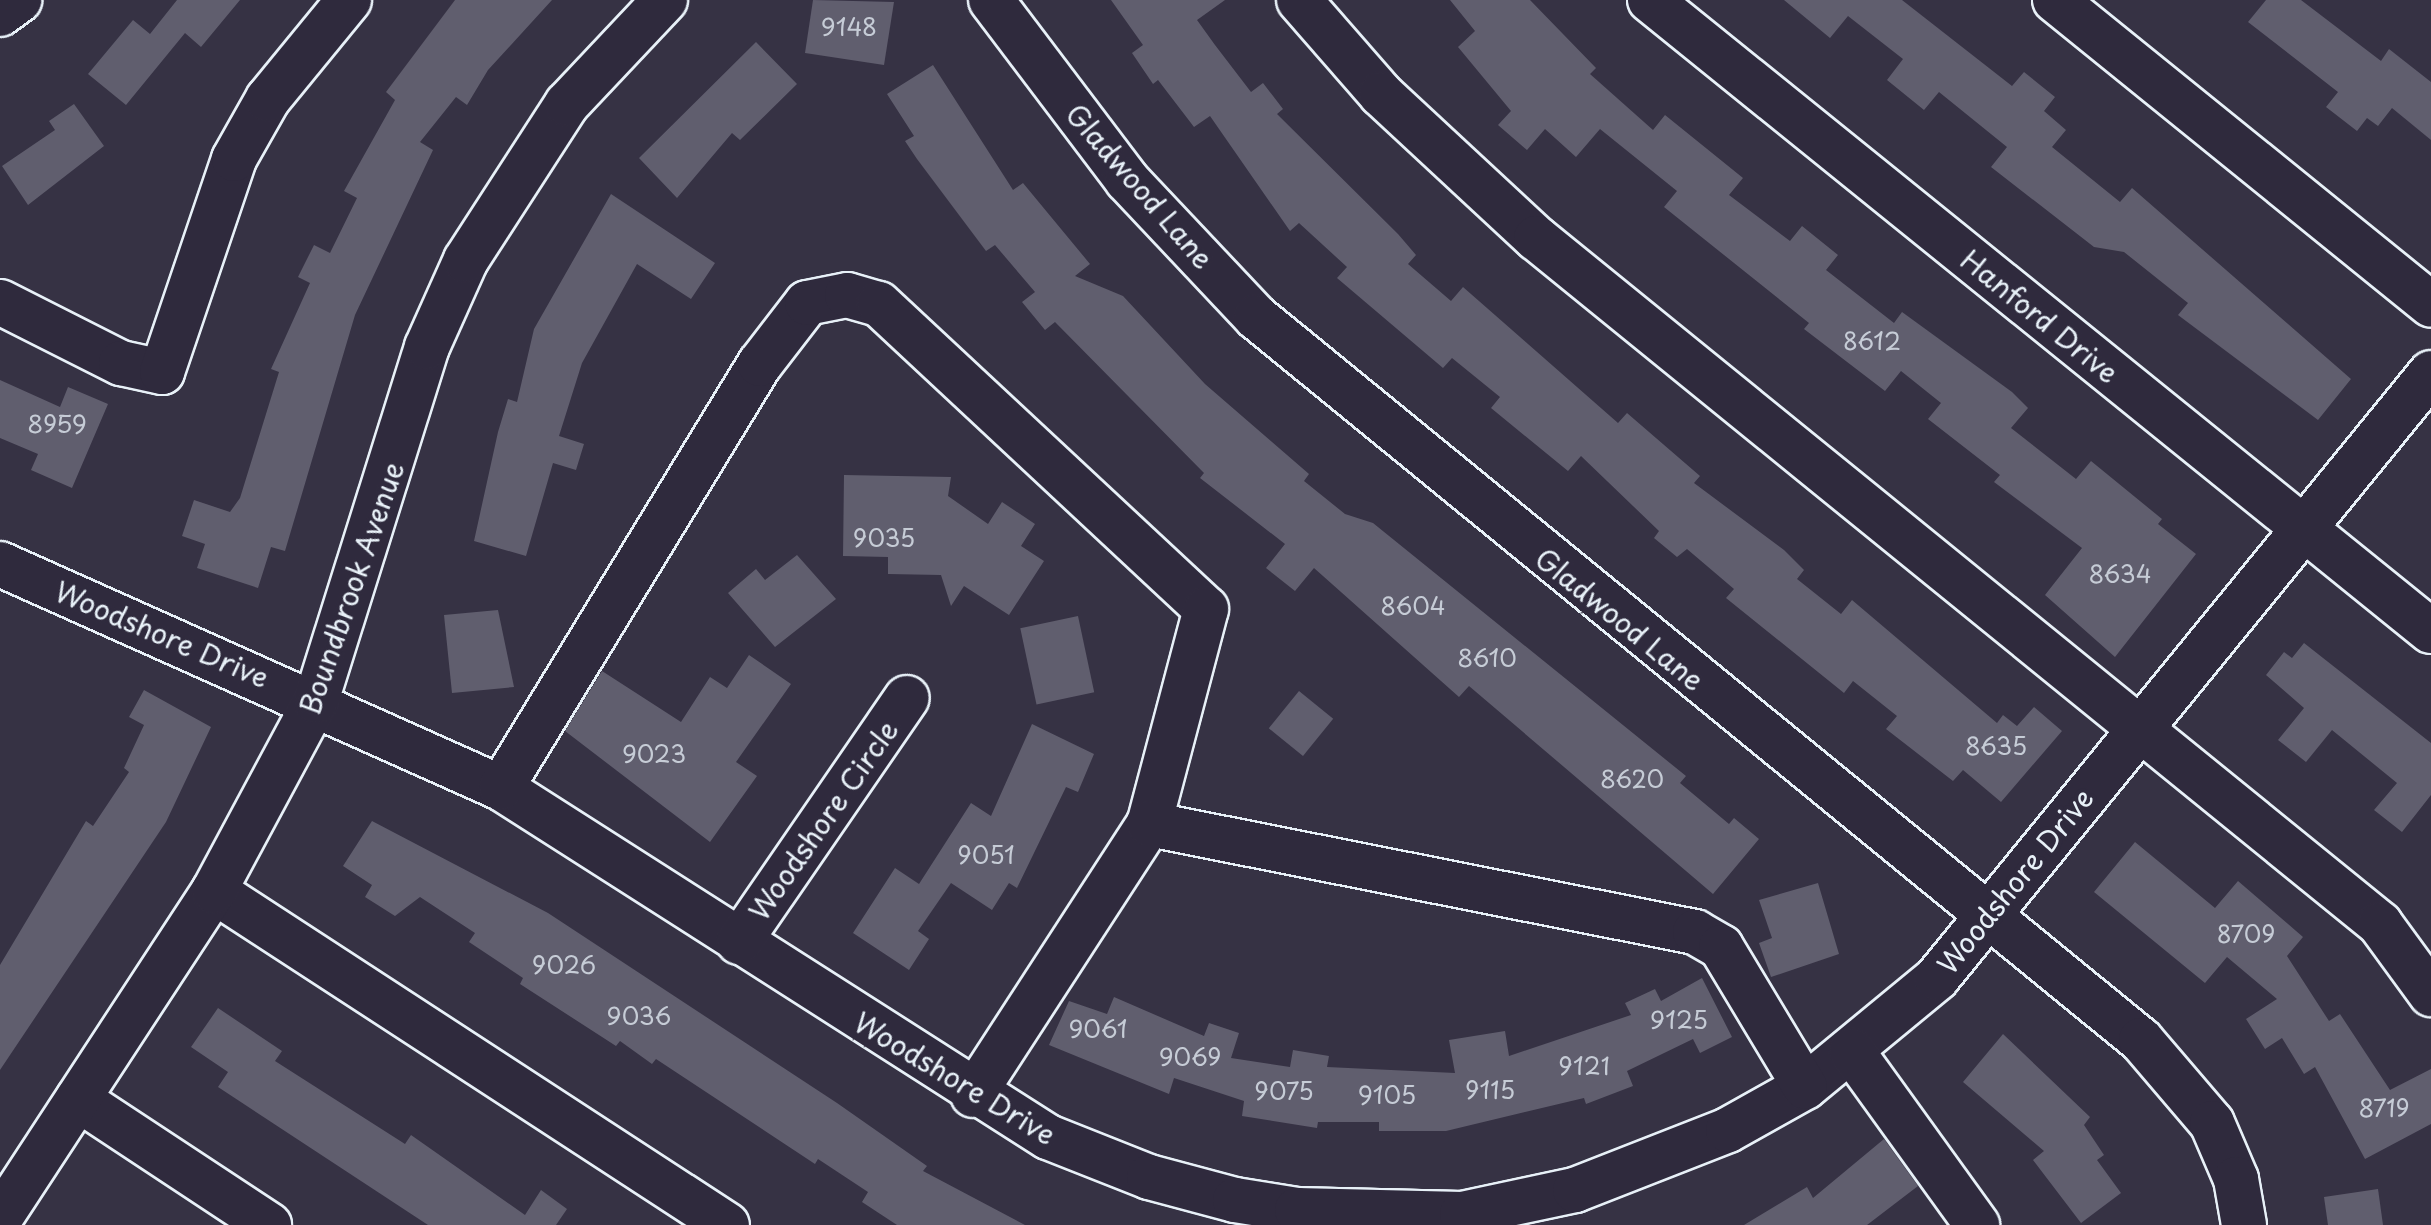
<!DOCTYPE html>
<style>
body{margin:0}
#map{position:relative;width:2431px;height:1225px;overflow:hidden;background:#363244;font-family:"Playpen Sans",sans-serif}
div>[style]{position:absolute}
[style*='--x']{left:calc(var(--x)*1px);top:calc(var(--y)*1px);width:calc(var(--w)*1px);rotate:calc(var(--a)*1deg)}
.building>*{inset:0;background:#605e6e;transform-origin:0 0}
.roads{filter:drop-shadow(2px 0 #e8f1f8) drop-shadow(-2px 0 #e8f1f8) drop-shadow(0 2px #e8f1f8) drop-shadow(0 -2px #e8f1f8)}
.minor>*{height:44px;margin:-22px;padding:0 22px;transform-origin:22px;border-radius:22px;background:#2f2a3d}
span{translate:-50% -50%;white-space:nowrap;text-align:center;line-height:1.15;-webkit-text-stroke:8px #2f2a3d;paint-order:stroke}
.number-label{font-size:24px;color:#c6ccd6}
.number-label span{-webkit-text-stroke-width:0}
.street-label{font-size:28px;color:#e8f1f8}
</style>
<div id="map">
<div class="building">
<div style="clip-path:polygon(177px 0,240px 0,201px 47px,185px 33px,126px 105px,88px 74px,133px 20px,150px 34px)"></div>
<div style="clip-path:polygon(455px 0,552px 0,488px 70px,467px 105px,456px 97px,420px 142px,433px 150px,355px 315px,285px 551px,271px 547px,258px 588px,197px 568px,205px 544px,182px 536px,194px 500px,230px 512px,240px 498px,279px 372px,271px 369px,310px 283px,298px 277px,314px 245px,330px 253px,357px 198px,344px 191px,395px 100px,386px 92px)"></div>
<div style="clip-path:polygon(813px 0,894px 2px,884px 65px,805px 53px)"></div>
<div style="clip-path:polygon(1111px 0,1225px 0,1197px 20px,1215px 45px,1251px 92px,1263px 83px,1283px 109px,1277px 114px,1398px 234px,1416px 255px,1408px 264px,1451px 301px,1463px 287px,1618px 423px,1627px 413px,1700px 476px,1694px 483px,1784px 550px,1804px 570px,1797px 579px,1841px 614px,1852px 600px,1997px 723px,2003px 715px,2017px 726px,2034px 707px,2062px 731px,2001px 802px,1963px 770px,1953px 781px,1886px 729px,1897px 716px,1853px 681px,1844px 693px,1726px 598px,1734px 589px,1687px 549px,1677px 557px,1654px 538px,1659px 531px,1581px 456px,1568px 471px,1491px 408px,1500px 397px,1452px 358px,1443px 368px,1337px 278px,1347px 267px,1299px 223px,1290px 231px,1210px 116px,1194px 127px,1158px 80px,1153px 84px,1132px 53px,1143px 45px)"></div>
<div style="clip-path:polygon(1450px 0,1530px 0,1596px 68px,1590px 74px,1653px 130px,1665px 115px,1743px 178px,1729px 195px,1790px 241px,1802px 226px,1838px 255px,1826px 270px,1894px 323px,1902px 312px,2012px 392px,2028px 408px,2011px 428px,2076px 479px,2091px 461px,2162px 519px,2158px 524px,2196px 554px,2115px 657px,2045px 595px,2082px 548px,1994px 482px,2000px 475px,1928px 419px,1941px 403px,1901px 371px,1885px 391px,1804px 329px,1809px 323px,1664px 207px,1677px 191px,1600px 129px,1576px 157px,1545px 129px,1527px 150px,1498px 125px,1511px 111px,1458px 47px,1475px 31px)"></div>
<div style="clip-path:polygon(1784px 0,1902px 0,2012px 86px,2024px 72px,2055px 97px,2044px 111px,2066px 130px,2052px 147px,2120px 202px,2132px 188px,2351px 379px,2318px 420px,2178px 315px,2188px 303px,2124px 252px,2094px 247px,1991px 167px,2007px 147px,1939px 92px,1924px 110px,1887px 80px,1903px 59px,1848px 16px,1830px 38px)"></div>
<div style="clip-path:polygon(2266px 0,2301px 0,2381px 61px,2389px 49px,2431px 82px,2431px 140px,2392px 108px,2378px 126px,2367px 118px,2357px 131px,2326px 107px,2338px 92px,2248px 22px)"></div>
<div style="clip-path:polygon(756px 42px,797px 84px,740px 140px,732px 133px,677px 198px,639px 158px)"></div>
<div style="clip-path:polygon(933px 65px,1013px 190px,1023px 183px,1090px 264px,1075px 276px,1123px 296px,1205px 384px,1309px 474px,1304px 481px,1345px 514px,1373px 523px,1686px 776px,1680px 783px,1729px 824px,1734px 818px,1759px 839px,1713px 894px,1469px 686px,1459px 697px,1314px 568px,1295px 591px,1266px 568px,1285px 544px,1200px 478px,1204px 473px,1055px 322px,1045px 330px,1022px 302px,1035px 292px,995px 245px,986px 251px,917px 159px,905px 141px,914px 136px,887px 94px)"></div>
<div style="clip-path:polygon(74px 104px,104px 146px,28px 205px,2px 166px,55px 130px,49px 121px)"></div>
<div style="clip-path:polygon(611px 194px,715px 263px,691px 299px,637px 264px,582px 363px,559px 436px,584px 444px,576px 470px,553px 463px,526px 556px,474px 541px,498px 432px,508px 399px,517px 402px,534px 329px)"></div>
<div style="clip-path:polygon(0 380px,60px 407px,68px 387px,108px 404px,72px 488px,31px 470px,38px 454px,0 438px)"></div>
<div style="clip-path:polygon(844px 475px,951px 477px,948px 496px,988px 524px,1002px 502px,1035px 524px,1021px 546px,1044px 561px,1009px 615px,964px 586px,951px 606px,941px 575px,888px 574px,888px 557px,843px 556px)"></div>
<div style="clip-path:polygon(797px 555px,836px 599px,775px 647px,728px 593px,756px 569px,765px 580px)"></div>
<div style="clip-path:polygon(498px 610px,514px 687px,452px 693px,444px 615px)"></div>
<div style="left:1078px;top:616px;width:78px;height:59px;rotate:78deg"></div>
<div style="clip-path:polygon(2304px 643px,2431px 743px,2431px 795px,2402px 832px,2374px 810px,2397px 783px,2332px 730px,2306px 762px,2278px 740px,2304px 708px,2266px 675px,2284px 652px,2292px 658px)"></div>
<div style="clip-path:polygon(749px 655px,791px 684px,736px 762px,757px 776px,710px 842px,565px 731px,602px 671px,681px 722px,710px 677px,727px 688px)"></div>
<div style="clip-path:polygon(144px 690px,211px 727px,166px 822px,0 1070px,0 965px,86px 821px,93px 826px,129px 772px,124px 768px,144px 725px,129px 717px)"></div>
<div style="left:1299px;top:691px;width:44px;height:48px;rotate:39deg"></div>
<div style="clip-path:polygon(1032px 724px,1094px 754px,1078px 792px,1066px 787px,1017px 888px,1009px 883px,992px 910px,951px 883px,918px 931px,929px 939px,909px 970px,853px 933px,895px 868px,919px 884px,971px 803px,991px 816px)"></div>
<div style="clip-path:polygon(372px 821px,548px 913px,837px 1103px,927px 1166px,923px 1171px,1025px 1225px,897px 1225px,862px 1202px,868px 1192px,818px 1159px,815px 1164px,656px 1059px,652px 1064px,620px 1041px,616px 1046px,520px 984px,523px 978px,469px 942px,475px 933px,420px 897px,395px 916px,365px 897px,372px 885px,343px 866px)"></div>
<div style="clip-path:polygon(2135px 842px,2215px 908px,2238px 881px,2303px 937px,2287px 956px,2329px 1021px,2340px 1014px,2390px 1090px,2431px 1069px,2431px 1124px,2365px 1159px,2315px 1067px,2304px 1074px,2282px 1038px,2265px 1049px,2246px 1019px,2277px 999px,2227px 957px,2205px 983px,2094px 892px)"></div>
<div style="clip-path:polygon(1818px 883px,1839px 954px,1771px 977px,1759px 943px,1772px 938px,1759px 900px)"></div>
<div style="clip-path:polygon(1702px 978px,1732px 1037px,1700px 1053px,1693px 1039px,1627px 1071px,1633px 1086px,1586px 1104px,1584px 1098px,1446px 1131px,1379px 1131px,1379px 1122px,1318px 1122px,1317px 1128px,1242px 1116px,1244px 1101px,1174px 1078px,1169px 1094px,1049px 1045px,1069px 1001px,1107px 1014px,1114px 997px,1204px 1036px,1209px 1023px,1239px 1033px,1231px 1058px,1290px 1067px,1293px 1050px,1329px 1056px,1327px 1067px,1455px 1073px,1449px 1040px,1505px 1031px,1509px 1056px,1631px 1015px,1625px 1003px,1655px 989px,1661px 1001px)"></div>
<div style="clip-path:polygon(218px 1008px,282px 1051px,275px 1061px,405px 1144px,411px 1135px,525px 1215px,541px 1190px,567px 1209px,556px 1225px,428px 1225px,218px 1087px,228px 1072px,191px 1047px)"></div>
<div style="clip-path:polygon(2003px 1034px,2090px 1117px,2084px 1125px,2104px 1155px,2097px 1160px,2121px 1193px,2081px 1223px,2033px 1160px,2044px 1151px,1963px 1082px)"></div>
<div style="clip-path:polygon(1884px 1139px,1918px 1186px,1867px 1225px,1744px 1225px,1807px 1187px,1813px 1198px)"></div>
<div style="clip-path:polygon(2378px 1189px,2383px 1225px,2328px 1225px,2324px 1197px)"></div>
</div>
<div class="roads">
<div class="minor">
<div style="--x:991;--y:0;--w:226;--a:52.9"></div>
<div style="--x:1127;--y:180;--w:188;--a:46.7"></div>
<div style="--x:1256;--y:317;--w:1143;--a:39.25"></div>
<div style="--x:2141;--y:1040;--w:109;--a:49.5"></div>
<div style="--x:2212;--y:1123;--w:61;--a:66.8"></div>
<div style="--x:2236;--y:1179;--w:47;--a:80.1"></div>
<div style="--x:1299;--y:0;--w:125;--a:48.9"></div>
<div style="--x:1381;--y:94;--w:212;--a:42.9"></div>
<div style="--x:1536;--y:238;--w:1088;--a:39.1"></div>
<div style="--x:2380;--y:924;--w:87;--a:53.9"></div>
<div style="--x:1650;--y:0;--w:1004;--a:38.94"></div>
<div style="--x:2055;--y:0;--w:484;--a:39"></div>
<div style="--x:0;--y:14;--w:24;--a:-36"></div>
<div style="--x:0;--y:302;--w:136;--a:26.8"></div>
<div style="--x:121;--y:363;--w:42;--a:12.4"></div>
<div style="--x:162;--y:372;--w:225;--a:-71.3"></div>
<div style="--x:234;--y:159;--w:69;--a:-60.5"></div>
<div style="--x:268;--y:99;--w:128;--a:-50.7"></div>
<div style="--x:0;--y:564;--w:549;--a:24.09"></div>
<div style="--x:501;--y:788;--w:649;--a:32.54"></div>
<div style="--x:1048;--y:1137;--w:109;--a:21.6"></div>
<div style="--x:1149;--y:1177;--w:89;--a:15"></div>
<div style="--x:1235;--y:1200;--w:63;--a:9.2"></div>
<div style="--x:1297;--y:1210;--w:165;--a:1.4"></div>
<div style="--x:1462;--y:1214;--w:116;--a:-12"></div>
<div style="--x:1575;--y:1190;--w:164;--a:-21.4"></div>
<div style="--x:1728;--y:1130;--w:88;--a:-29.2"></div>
<div style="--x:1805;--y:1087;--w:171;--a:-39.5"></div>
<div style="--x:1937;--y:978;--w:781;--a:-50.77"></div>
<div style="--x:501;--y:788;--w:497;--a:-58.6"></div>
<div style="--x:760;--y:364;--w:77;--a:-52.4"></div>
<div style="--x:807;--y:303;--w:41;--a:-11.3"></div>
<div style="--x:847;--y:295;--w:33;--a:16"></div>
<div style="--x:879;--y:304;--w:447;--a:43"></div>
<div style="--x:1206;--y:609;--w:222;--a:104.8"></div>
<div style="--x:1149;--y:824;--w:323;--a:123"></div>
<div style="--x:1149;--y:824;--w:557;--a:11.19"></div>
<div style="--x:1695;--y:932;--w:30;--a:30"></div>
<div style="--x:1721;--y:947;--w:163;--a:59"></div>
<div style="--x:214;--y:891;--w:612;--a:33.07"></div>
<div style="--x:739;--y:942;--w:296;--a:-55.5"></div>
<div style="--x:1851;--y:1050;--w:216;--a:54.2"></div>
<div style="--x:78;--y:1099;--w:229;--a:33.4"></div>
<div style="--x:0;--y:1218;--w:391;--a:-56.8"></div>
<div style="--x:214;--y:891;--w:216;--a:-61.8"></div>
<div style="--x:316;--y:701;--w:371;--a:-72.6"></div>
<div style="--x:427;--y:347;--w:95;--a:-65.9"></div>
<div style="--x:466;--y:260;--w:186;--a:-57.1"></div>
<div style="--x:567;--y:104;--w:143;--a:-46.7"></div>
</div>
</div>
<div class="number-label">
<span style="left:849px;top:27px">9148</span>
<span style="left:1872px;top:341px">8612</span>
<span style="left:57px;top:424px">8959</span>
<span style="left:884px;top:538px">9035</span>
<span style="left:2120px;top:574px">8634</span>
<span style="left:1413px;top:606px">8604</span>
<span style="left:1487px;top:658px">8610</span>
<span style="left:1996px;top:746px">8635</span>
<span style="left:654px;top:754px">9023</span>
<span style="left:1632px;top:779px">8620</span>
<span style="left:986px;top:855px">9051</span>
<span style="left:2246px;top:934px">8709</span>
<span style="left:564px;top:965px">9026</span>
<span style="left:639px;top:1016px">9036</span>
<span style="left:1679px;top:1020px">9125</span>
<span style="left:1098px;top:1029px">9061</span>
<span style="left:1190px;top:1057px">9069</span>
<span style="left:1584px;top:1066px">9121</span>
<span style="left:1490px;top:1090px">9115</span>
<span style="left:1284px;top:1091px">9075</span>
<span style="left:1387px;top:1095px">9105</span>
<span style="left:2384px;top:1108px">8719</span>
</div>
<div class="street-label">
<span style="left:1140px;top:186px;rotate:49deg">Gladwood Lane</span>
<span style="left:2040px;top:316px;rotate:39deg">Hanford Drive</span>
<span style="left:351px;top:588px;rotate:-71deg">Boundbrook Avenue</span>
<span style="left:1620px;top:619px;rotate:39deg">Gladwood Lane</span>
<span style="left:162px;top:634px;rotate:23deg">Woodshore Drive</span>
<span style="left:823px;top:820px;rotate:-55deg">Woodshore Circle</span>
<span style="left:2015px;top:881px;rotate:-51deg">Woodshore Drive</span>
<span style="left:955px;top:1078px;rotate:31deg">Woodshore Drive</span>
</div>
</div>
